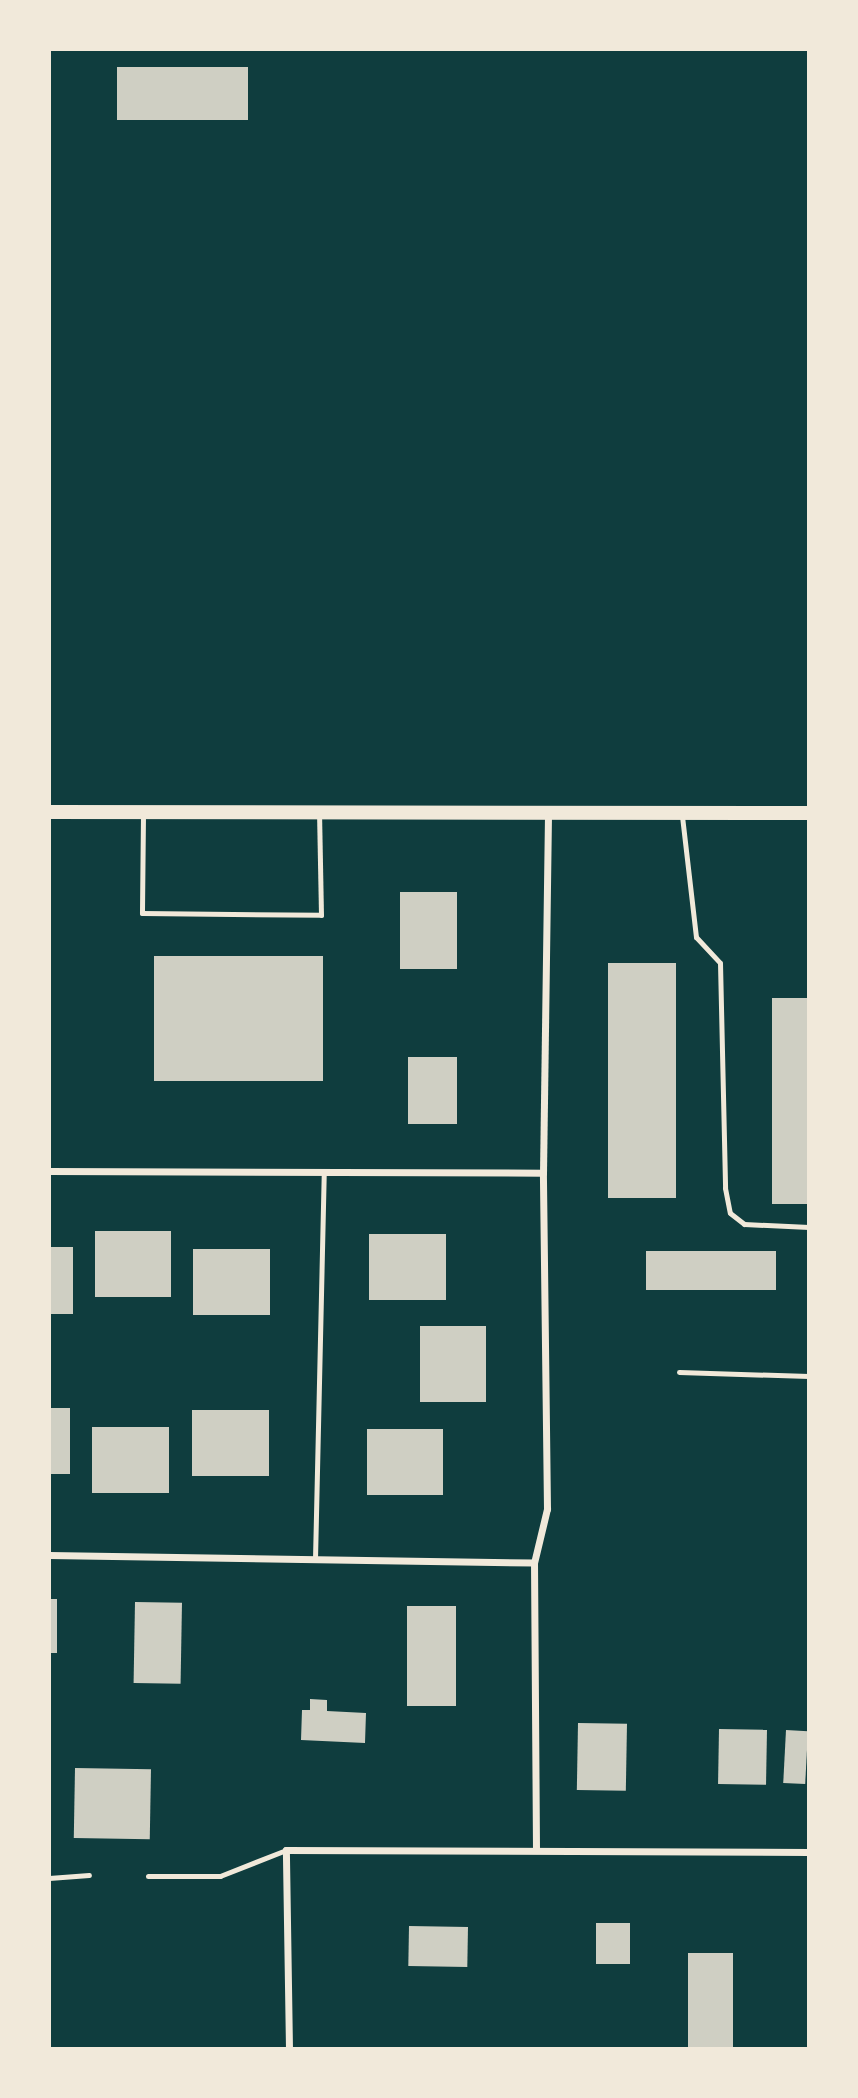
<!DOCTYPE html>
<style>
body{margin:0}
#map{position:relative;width:858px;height:2098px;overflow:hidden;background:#0f3d3e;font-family:"DejaVu Sans",sans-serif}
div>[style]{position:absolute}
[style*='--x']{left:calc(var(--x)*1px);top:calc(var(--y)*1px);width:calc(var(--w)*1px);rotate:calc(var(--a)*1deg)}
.building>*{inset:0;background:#cfcfc3;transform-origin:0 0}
.service>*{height:5px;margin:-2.5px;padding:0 2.5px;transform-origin:2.5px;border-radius:2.5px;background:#f1e9da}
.minor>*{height:7px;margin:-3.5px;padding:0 3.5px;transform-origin:3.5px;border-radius:3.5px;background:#f1e9da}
.secondary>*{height:14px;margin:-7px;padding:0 7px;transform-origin:7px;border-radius:7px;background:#f1e9da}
span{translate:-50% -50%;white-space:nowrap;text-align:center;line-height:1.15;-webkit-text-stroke:6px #f1e9da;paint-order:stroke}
.frame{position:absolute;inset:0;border:51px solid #f1e9da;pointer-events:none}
</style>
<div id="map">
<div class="building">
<div style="left:117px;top:67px;width:131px;height:53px"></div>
<div style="left:400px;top:892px;width:57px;height:77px"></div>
<div style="left:154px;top:956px;width:169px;height:125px"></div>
<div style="left:608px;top:963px;width:68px;height:235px"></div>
<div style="left:772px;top:998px;width:37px;height:206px"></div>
<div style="left:408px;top:1057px;width:49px;height:67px"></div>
<div style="left:95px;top:1231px;width:76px;height:66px"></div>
<div style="left:369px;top:1234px;width:77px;height:66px"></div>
<div style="left:49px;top:1247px;width:24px;height:67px"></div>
<div style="left:193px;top:1249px;width:77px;height:66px"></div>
<div style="left:646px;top:1251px;width:130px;height:39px"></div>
<div style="left:420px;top:1326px;width:66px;height:76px"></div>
<div style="left:49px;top:1408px;width:21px;height:66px"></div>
<div style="left:192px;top:1410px;width:77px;height:66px"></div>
<div style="left:92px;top:1427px;width:77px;height:66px"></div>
<div style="left:367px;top:1429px;width:76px;height:66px"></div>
<div style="left:49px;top:1599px;width:8px;height:54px"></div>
<div style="left:135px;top:1602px;width:47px;height:81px;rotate:1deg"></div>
<div style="left:407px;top:1606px;width:49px;height:100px"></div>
<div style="clip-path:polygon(310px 1699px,327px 1700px,327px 1711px,366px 1713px,365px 1743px,301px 1740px,302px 1710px,310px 1710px)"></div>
<div style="left:578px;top:1723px;width:49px;height:67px;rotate:1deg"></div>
<div style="left:719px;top:1729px;width:48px;height:55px;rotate:1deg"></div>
<div style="left:786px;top:1730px;width:22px;height:53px;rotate:3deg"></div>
<div style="left:75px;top:1768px;width:76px;height:70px;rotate:1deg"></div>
<div style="left:596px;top:1923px;width:34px;height:41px"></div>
<div style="left:409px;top:1926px;width:59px;height:40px;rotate:1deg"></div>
<div style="left:688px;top:1953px;width:45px;height:96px"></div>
</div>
<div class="service">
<div style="--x:143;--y:815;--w:98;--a:90.6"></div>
<div style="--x:142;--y:913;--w:179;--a:0.6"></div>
<div style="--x:321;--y:915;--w:100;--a:-91.1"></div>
<div style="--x:682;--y:816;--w:122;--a:83.4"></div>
<div style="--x:696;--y:937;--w:35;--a:47"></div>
<div style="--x:720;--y:963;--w:225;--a:88.7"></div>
<div style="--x:725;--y:1188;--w:25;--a:79"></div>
<div style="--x:730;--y:1213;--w:18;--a:38"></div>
<div style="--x:744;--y:1224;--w:65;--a:2.6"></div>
<div style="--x:679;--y:1372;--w:130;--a:1.8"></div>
<div style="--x:315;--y:1559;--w:387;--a:-88.7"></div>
<div style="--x:148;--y:1876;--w:72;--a:0"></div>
<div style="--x:220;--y:1876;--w:71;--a:-21.5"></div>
<div style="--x:49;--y:1878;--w:40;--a:-4.3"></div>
</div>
<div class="minor">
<div style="--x:49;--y:1171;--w:494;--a:0.2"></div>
<div style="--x:49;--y:1555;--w:485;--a:0.9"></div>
<div style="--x:536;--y:1848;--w:285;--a:-90.4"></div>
<div style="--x:534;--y:1563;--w:56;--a:-76.5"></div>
<div style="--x:547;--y:1509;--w:336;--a:-90.7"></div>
<div style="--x:543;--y:1173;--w:361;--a:-89.2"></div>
<div style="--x:289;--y:2049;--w:199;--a:-90.9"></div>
<div style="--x:286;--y:1850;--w:523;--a:0.22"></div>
</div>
<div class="secondary">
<div style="--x:49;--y:812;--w:760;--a:0.08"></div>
</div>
<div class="frame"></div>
</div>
